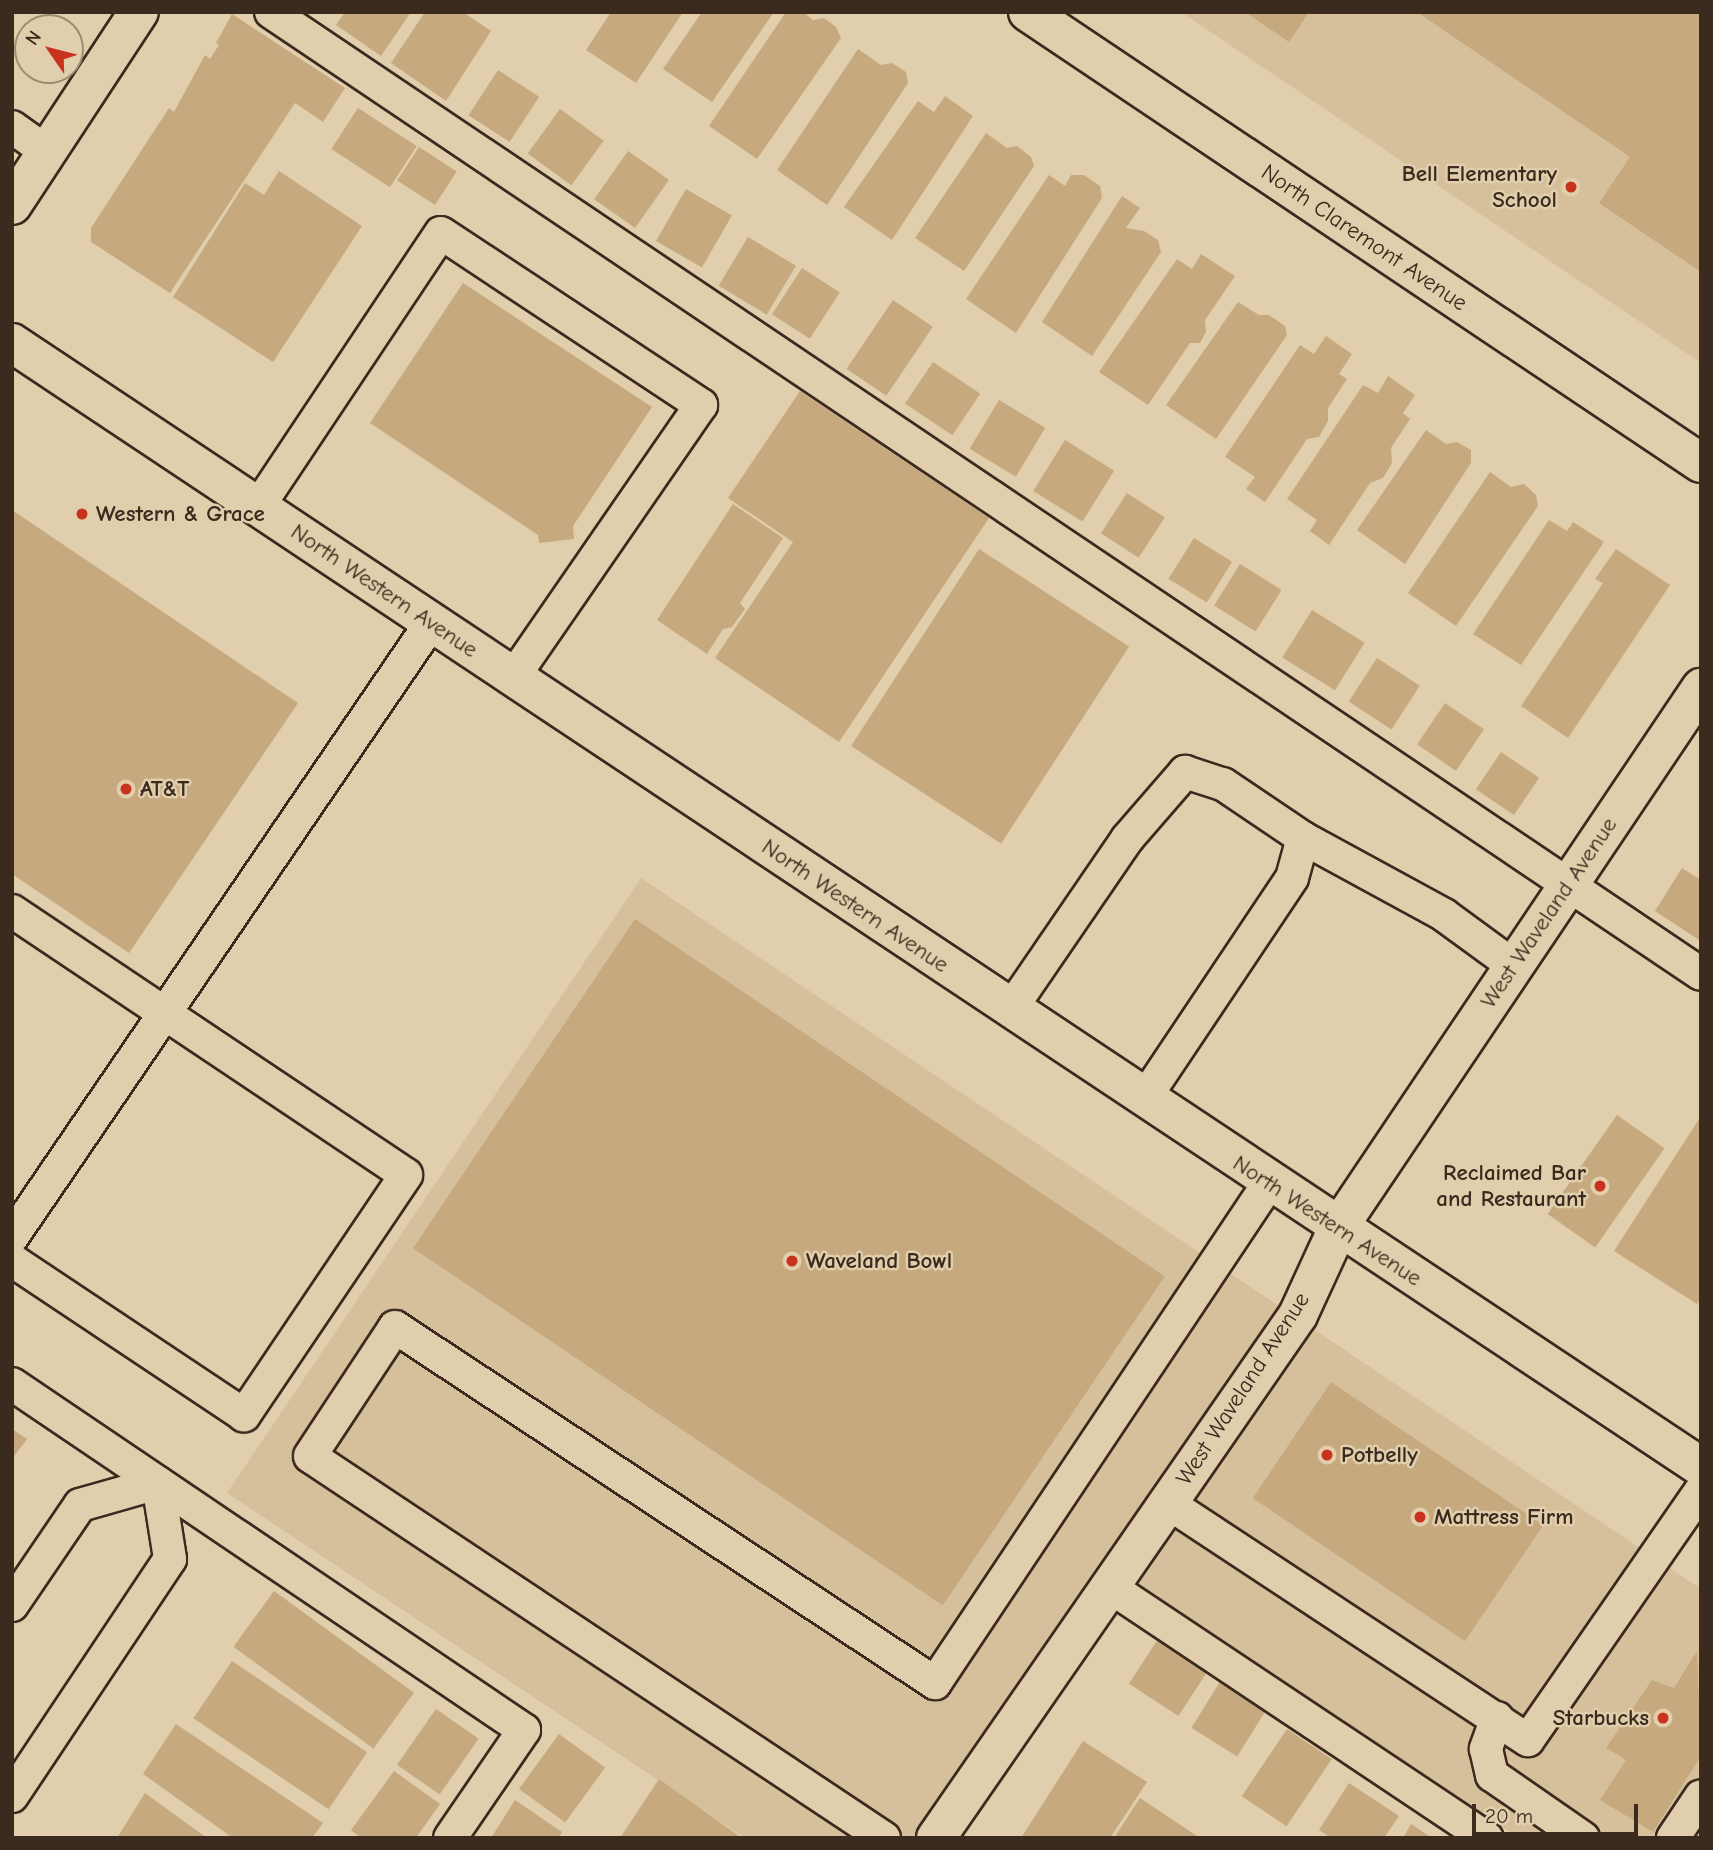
<!DOCTYPE html>
<style>
body{margin:0}
#map{position:relative;width:1713px;height:1850px;overflow:hidden;background:#e1ceac;font-family:"Comic Neue",sans-serif}
div>[style]{position:absolute}
[style*='--x']{left:calc(var(--x)*1px);top:calc(var(--y)*1px);width:calc(var(--w)*1px);rotate:calc(var(--a)*1deg)}
.built>*{inset:0;background:#d6c09b}
.building>*{inset:0;background:#c6a97e;transform-origin:0 0}
.roads{filter:drop-shadow(2px 0 #3b2a1e) drop-shadow(-2px 0 #3b2a1e) drop-shadow(0 2px #3b2a1e) drop-shadow(0 -2px #3b2a1e)}
.lane>*{height:32px;margin:-16px;padding:0 16px;transform-origin:16px;border-radius:16px;background:#e1ceac}
.street>*{height:38px;margin:-19px;padding:0 19px;transform-origin:19px;border-radius:19px;background:#e1ceac}
.secondary>*{height:38px;margin:-19px;padding:0 19px;transform-origin:19px;border-radius:19px;background:#e1ceac}
.dots>*{width:19px;height:19px;translate:-50% -50%;box-sizing:border-box;border:4px solid #e1ceac;border-radius:50%}
span{translate:-50% -50%;white-space:nowrap;text-align:center;line-height:1.15;-webkit-text-stroke:5px #e1ceac;paint-order:stroke}
.poi-label{font-size:23px;color:#3b2a1e;font-weight:700}
.right{translate:-100% -50%;text-align:right}
.left{translate:0 -50%;text-align:left}
.street-label{font-size:23px;color:#3b2a1e}
.frame{position:absolute;inset:0;border:14px solid #3b2a1e;pointer-events:none}
.north{position:absolute;left:14px;top:14px;width:70px;height:70px;box-sizing:border-box;background:#e1ceac;border:2px solid #9f8c73;border-radius:50%;rotate:305deg;font-size:19px;font-weight:700;line-height:28px;text-align:center;color:#3b2a1e}
.north::after{content:'';display:block;margin:auto;width:24px;height:32px;background:#c8321e;clip-path:polygon(50% 0,100% 100%,50% 72%,0 100%)}
.scale{position:absolute;left:1472px;top:1804px;width:166px;height:32px;box-sizing:border-box;border:4px solid #3b2a1e;border-top:0;padding-left:9px;font-size:21px;line-height:24px;white-space:nowrap;color:#3b2a1e;-webkit-text-stroke:5px #e1ceac;paint-order:stroke}
</style>
<div id="map">
<div class="built">
<div style="clip-path:polygon(1181px 12px,1701px 12px,1701px 363px)"></div>
<div style="clip-path:polygon(641px 878px,1701px 1589px,1701px 1838px,1519px 1838px,1129px 1577px,950px 1838px,745px 1838px,227px 1493px)"></div>
</div>
<div class="building">
<div style="clip-path:polygon(345px 12px,411px 12px,381px 56px,336px 25px)"></div>
<div style="clip-path:polygon(425px 12px,463px 12px,491px 31px,446px 101px,391px 63px)"></div>
<div style="clip-path:polygon(611px 12px,683px 12px,636px 83px,586px 50px)"></div>
<div style="clip-path:polygon(702px 12px,774px 12px,712px 102px,663px 69px)"></div>
<div style="clip-path:polygon(786px 12px,803px 12px,813px 20px,824px 18px,836px 27px,841px 38px,757px 159px,709px 126px)"></div>
<div style="clip-path:polygon(1245px 12px,1309px 12px,1289px 42px)"></div>
<div style="clip-path:polygon(1417px 12px,1701px 12px,1701px 272px,1599px 203px,1630px 157px)"></div>
<div style="clip-path:polygon(232px 14px,345px 88px,323px 122px,295px 103px,170px 293px,91px 242px,91px 228px,169px 108px,174px 112px,205px 55px,210px 59px,219px 45px,216px 43px)"></div>
<div style="clip-path:polygon(858px 49px,881px 65px,892px 63px,906px 72px,908px 83px,827px 205px,777px 170px)"></div>
<div style="left:498px;top:70px;width:49px;height:54px;rotate:33deg"></div>
<div style="clip-path:polygon(945px 96px,973px 116px,892px 240px,844px 207px,918px 101px,934px 112px)"></div>
<div style="left:358px;top:108px;width:70px;height:49px;rotate:33deg"></div>
<div style="left:560px;top:109px;width:54px;height:55px;rotate:36deg"></div>
<div style="clip-path:polygon(986px 133px,1007px 148px,1017px 146px,1031px 157px,1034px 166px,964px 271px,915px 238px)"></div>
<div style="left:419px;top:147px;width:45px;height:40px;rotate:33deg"></div>
<div style="left:628px;top:151px;width:50px;height:59px;rotate:35deg"></div>
<div style="clip-path:polygon(279px 171px,362px 226px,273px 362px,173px 297px,245px 183px,264px 195px)"></div>
<div style="clip-path:polygon(1049px 175px,1065px 186px,1071px 175px,1084px 175px,1100px 186px,1102px 198px,1016px 333px,966px 299px)"></div>
<div style="left:686px;top:189px;width:53px;height:60px;rotate:30deg"></div>
<div style="clip-path:polygon(1122px 196px,1140px 208px,1126px 228px,1144px 231px,1158px 240px,1161px 252px,1092px 356px,1042px 322px)"></div>
<div style="left:748px;top:237px;width:56px;height:57px;rotate:31deg"></div>
<div style="clip-path:polygon(1201px 254px,1235px 276px,1205px 320px,1206px 332px,1200px 343px,1190px 343px,1148px 405px,1099px 372px,1177px 259px,1192px 269px)"></div>
<div style="left:802px;top:268px;width:45px;height:55px;rotate:33deg"></div>
<div style="clip-path:polygon(463px 283px,652px 407px,573px 526px,574px 539px,539px 543px,538px 535px,370px 423px)"></div>
<div style="left:893px;top:300px;width:48px;height:83px;rotate:34deg"></div>
<div style="clip-path:polygon(1238px 302px,1259px 315px,1269px 315px,1285px 326px,1287px 335px,1216px 439px,1166px 405px)"></div>
<div style="clip-path:polygon(1326px 336px,1352px 354px,1339px 374px,1347px 379px,1328px 408px,1328px 421px,1319px 437px,1307px 439px,1265px 502px,1246px 489px,1255px 477px,1225px 457px,1300px 345px,1314px 354px)"></div>
<div style="left:933px;top:362px;width:57px;height:50px;rotate:34deg"></div>
<div style="clip-path:polygon(1388px 376px,1415px 395px,1403px 413px,1410px 419px,1391px 448px,1392px 463px,1383px 478px,1370px 483px,1329px 545px,1310px 531px,1317px 520px,1287px 499px,1363px 385px,1378px 393px)"></div>
<div style="clip-path:polygon(800px 391px,989px 518px,839px 742px,715px 658px,793px 542px,728px 498px)"></div>
<div style="left:999px;top:400px;width:54px;height:57px;rotate:31deg"></div>
<div style="clip-path:polygon(1426px 430px,1446px 444px,1457px 442px,1471px 450px,1471px 463px,1405px 564px,1357px 530px)"></div>
<div style="left:1065px;top:440px;width:58px;height:60px;rotate:32deg"></div>
<div style="clip-path:polygon(1490px 472px,1511px 487px,1524px 484px,1536px 495px,1538px 506px,1456px 626px,1408px 593px)"></div>
<div style="left:1127px;top:493px;width:45px;height:48px;rotate:33deg"></div>
<div style="clip-path:polygon(733px 504px,783px 538px,740px 603px,745px 609px,732px 627px,723px 629px,707px 654px,657px 620px)"></div>
<div style="clip-path:polygon(12px 510px,298px 703px,129px 953px,12px 874px)"></div>
<div style="clip-path:polygon(1549px 520px,1567px 531px,1573px 522px,1604px 542px,1521px 665px,1473px 634px)"></div>
<div style="left:1194px;top:538px;width:45px;height:48px;rotate:32deg"></div>
<div style="left:979px;top:549px;width:179px;height:235px;rotate:33deg"></div>
<div style="clip-path:polygon(1616px 549px,1670px 585px,1568px 738px,1521px 706px,1603px 583px,1595px 579px)"></div>
<div style="left:1240px;top:564px;width:49px;height:49px;rotate:32deg"></div>
<div style="left:1312px;top:610px;width:62px;height:56px;rotate:32deg"></div>
<div style="left:1377px;top:658px;width:51px;height:52px;rotate:33deg"></div>
<div style="left:1445px;top:703px;width:47px;height:50px;rotate:34deg"></div>
<div style="left:1501px;top:752px;width:46px;height:45px;rotate:34deg"></div>
<div style="clip-path:polygon(1682px 868px,1701px 880px,1699px 940px,1655px 911px)"></div>
<div style="left:635px;top:919px;width:639px;height:397px;rotate:34deg"></div>
<div style="left:1617px;top:1115px;width:58px;height:121px;rotate:35deg"></div>
<div style="clip-path:polygon(1701px 1116px,1701px 1298px,1697px 1304px,1614px 1251px)"></div>
<div style="left:1331px;top:1382px;width:256px;height:140px;rotate:34deg"></div>
<div style="clip-path:polygon(12px 1429px,27px 1439px,12px 1459px)"></div>
<div style="left:274px;top:1591px;width:173px;height:69px;rotate:36deg"></div>
<div style="left:1160px;top:1636px;width:59px;height:57px;rotate:33deg"></div>
<div style="clip-path:polygon(1697px 1651px,1701px 1756px,1653px 1832px,1600px 1800px,1626px 1760px,1606px 1748px,1652px 1680px,1674px 1688px)"></div>
<div style="left:232px;top:1661px;width:163px;height:69px;rotate:34deg"></div>
<div style="left:1220px;top:1682px;width:54px;height:54px;rotate:32deg"></div>
<div style="left:436px;top:1709px;width:52px;height:68px;rotate:35deg"></div>
<div style="clip-path:polygon(176px 1724px,323px 1823px,312px 1838px,233px 1838px,143px 1774px)"></div>
<div style="left:1287px;top:1729px;width:54px;height:81px;rotate:34deg"></div>
<div style="left:559px;top:1734px;width:57px;height:68px;rotate:36deg"></div>
<div style="clip-path:polygon(1083px 1741px,1147px 1782px,1110px 1838px,1021px 1838px)"></div>
<div style="clip-path:polygon(394px 1771px,440px 1804px,416px 1838px,361px 1838px,351px 1830px)"></div>
<div style="clip-path:polygon(659px 1779px,742px 1838px,620px 1838px)"></div>
<div style="clip-path:polygon(1349px 1783px,1399px 1816px,1384px 1838px,1331px 1838px,1319px 1830px)"></div>
<div style="clip-path:polygon(145px 1793px,207px 1838px,117px 1838px)"></div>
<div style="clip-path:polygon(1140px 1798px,1200px 1838px,1114px 1838px)"></div>
<div style="clip-path:polygon(515px 1800px,562px 1832px,558px 1838px,491px 1838px)"></div>
<div style="clip-path:polygon(1411px 1824px,1429px 1836px,1428px 1838px,1403px 1838px)"></div>
</div>
<div class="roads">
<div class="lane">
<div style="--x:271;--y:12;--w:1723;--a:33.93"></div>
<div style="--x:12;--y:127;--w:43;--a:35.5"></div>
<div style="--x:258;--y:507;--w:329;--a:-56.3"></div>
<div style="--x:441;--y:233;--w:312;--a:33.5"></div>
<div style="--x:701;--y:405;--w:331;--a:124.6"></div>
<div style="--x:1303;--y:838;--w:161;--a:28.6"></div>
<div style="--x:1444;--y:915;--w:87;--a:36.1"></div>
<div style="--x:12;--y:911;--w:474;--a:33.8"></div>
<div style="--x:406;--y:1175;--w:290;--a:124"></div>
<div style="--x:244;--y:1415;--w:279;--a:-146.3"></div>
<div style="--x:1010;--y:1010;--w:207;--a:-55.6"></div>
<div style="--x:1127;--y:839;--w:89;--a:-49.1"></div>
<div style="--x:1185;--y:772;--w:40;--a:18"></div>
<div style="--x:1223;--y:784;--w:97;--a:34"></div>
<div style="--x:1303;--y:838;--w:41;--a:105.4"></div>
<div style="--x:1292;--y:878;--w:266;--a:123.8"></div>
<div style="--x:12;--y:1237;--w:743;--a:-55.69"></div>
<div style="--x:12;--y:1384;--w:618;--a:34.05"></div>
<div style="--x:524;--y:1730;--w:131;--a:124.4"></div>
<div style="--x:1168;--y:1503;--w:431;--a:33.4"></div>
<div style="--x:1528;--y:1740;--w:304;--a:-55.3"></div>
<div style="--x:1110;--y:1587;--w:453;--a:33.7"></div>
<div style="--x:12;--y:1605;--w:121;--a:-55.8"></div>
<div style="--x:80;--y:1505;--w:81;--a:-15.8"></div>
<div style="--x:158;--y:1483;--w:77;--a:81"></div>
<div style="--x:170;--y:1559;--w:285;--a:123.7"></div>
<div style="--x:1497;--y:1718;--w:33;--a:110"></div>
<div style="--x:1486;--y:1749;--w:27;--a:77"></div>
<div style="--x:1492;--y:1775;--w:111;--a:34.7"></div>
<div style="--x:884;--y:1838;--w:689;--a:-146.36"></div>
<div style="--x:310;--y:1456;--w:154;--a:-56.6"></div>
<div style="--x:395;--y:1327;--w:647;--a:33.4"></div>
<div style="--x:935;--y:1683;--w:601;--a:-56.26"></div>
<div style="--x:1673;--y:1838;--w:50;--a:-56.3"></div>
</div>
<div class="street">
<div style="--x:1028;--y:12;--w:810;--a:33.83"></div>
<div style="--x:12;--y:205;--w:231;--a:-56.7"></div>
<div style="--x:936;--y:1838;--w:636;--a:-55.31"></div>
<div style="--x:1298;--y:1315;--w:96;--a:-65.3"></div>
<div style="--x:1338;--y:1228;--w:651;--a:-56.09"></div>
</div>
<div class="secondary">
<div style="--x:12;--y:343;--w:2029;--a:33.64"></div>
</div>
</div>
<div class="dots">
<div style="left:1571px;top:187px;background:#c8321e"></div>
<div style="left:82px;top:514px;background:#c8321e"></div>
<div style="left:126px;top:789px;background:#c8321e"></div>
<div style="left:1600px;top:1186px;background:#c8321e"></div>
<div style="left:792px;top:1261px;background:#c8321e"></div>
<div style="left:1327px;top:1455px;background:#c8321e"></div>
<div style="left:1420px;top:1517px;background:#c8321e"></div>
<div style="left:1663px;top:1718px;background:#c8321e"></div>
</div>
<div class="poi-label">
<span class="right" style="left:1557px;top:187px">Bell Elementary<br>School</span>
<span class="left" style="left:96px;top:514px">Western &amp; Grace</span>
<span class="left" style="left:140px;top:789px">AT&amp;T</span>
<span class="right" style="left:1586px;top:1186px">Reclaimed Bar<br>and Restaurant</span>
<span class="left" style="left:806px;top:1261px">Waveland Bowl</span>
<span class="left" style="left:1341px;top:1455px">Potbelly</span>
<span class="left" style="left:1434px;top:1517px">Mattress Firm</span>
<span class="right" style="left:1649px;top:1718px">Starbucks</span>
</div>
<div class="street-label">
<span style="left:1364px;top:238px;rotate:34deg">North Claremont Avenue</span>
<span style="left:384px;top:591px;rotate:34deg">North Western Avenue</span>
<span style="left:855px;top:906px;rotate:34deg">North Western Avenue</span>
<span style="left:1549px;top:913px;rotate:-56deg">West Waveland Avenue</span>
<span style="left:1327px;top:1221px;rotate:33deg">North Western Avenue</span>
<span style="left:1243px;top:1389px;rotate:-57deg">West Waveland Avenue</span>
</div>
<div class="frame"></div>
<div class="north">N</div>
<div class="scale">20 m</div>
</div>
